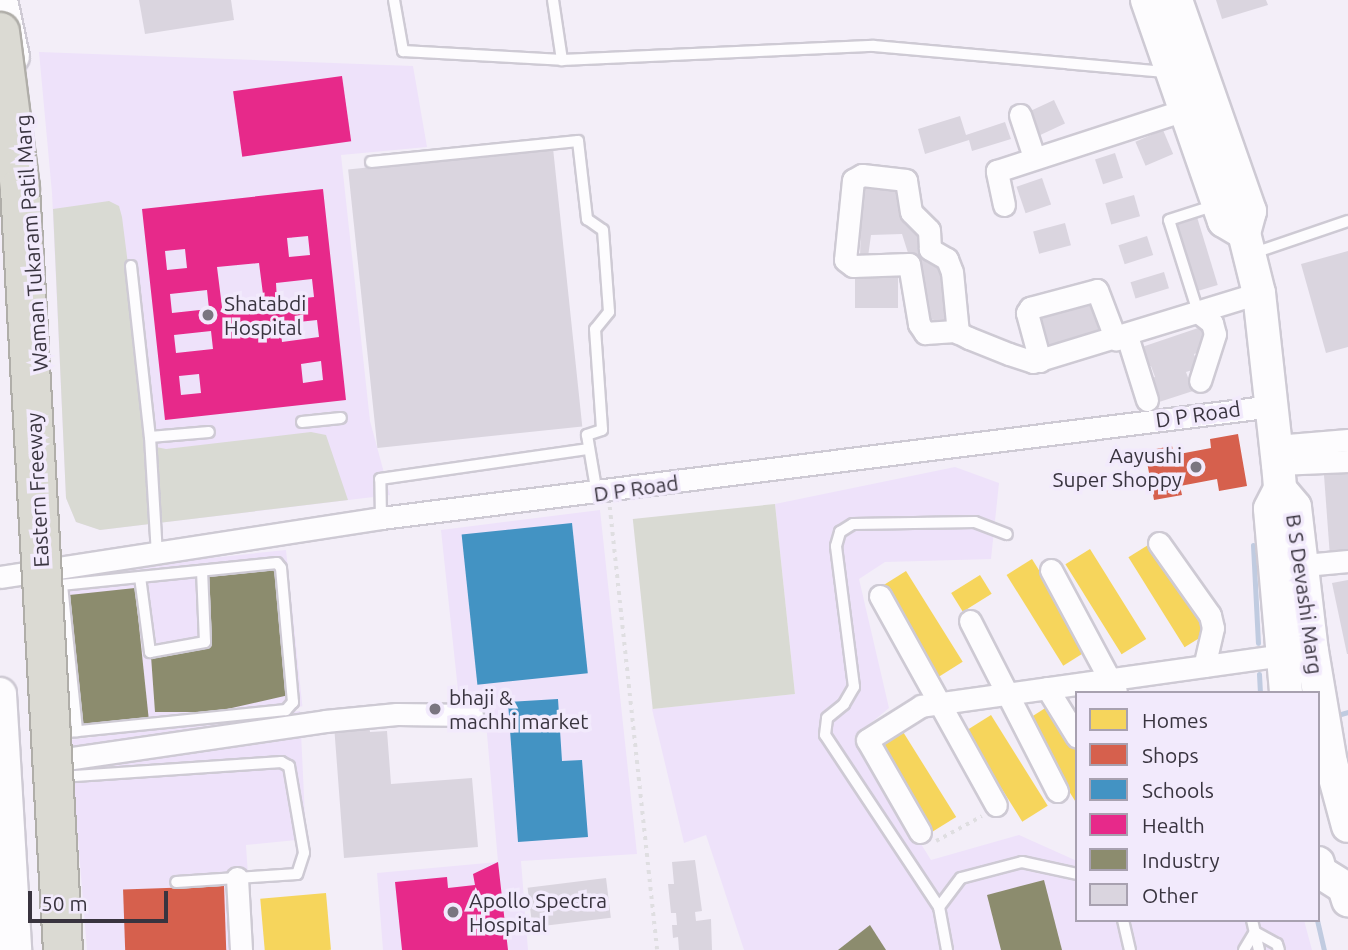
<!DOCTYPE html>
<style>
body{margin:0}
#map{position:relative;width:1348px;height:950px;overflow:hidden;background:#f3eef8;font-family:Ubuntu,sans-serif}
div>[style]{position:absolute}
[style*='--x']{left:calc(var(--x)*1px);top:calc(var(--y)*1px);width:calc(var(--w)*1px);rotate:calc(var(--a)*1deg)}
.built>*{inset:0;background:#eee2fa;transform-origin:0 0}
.green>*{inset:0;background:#d9dad3;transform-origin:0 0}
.homes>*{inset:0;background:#f6d55c;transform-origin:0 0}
.shops>*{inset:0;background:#d6604d;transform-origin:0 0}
.schools>*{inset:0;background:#4393c3;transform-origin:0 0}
.health>*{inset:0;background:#e7298a;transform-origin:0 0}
.industry>*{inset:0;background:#8c8c6e;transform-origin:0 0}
.stream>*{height:5px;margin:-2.5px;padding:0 2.5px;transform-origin:2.5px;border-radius:2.5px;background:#c0cbe0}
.building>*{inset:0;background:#dad5df;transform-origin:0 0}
.path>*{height:3.5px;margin-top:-1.75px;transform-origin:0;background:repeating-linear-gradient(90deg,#dfdee1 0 3.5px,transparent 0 8.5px)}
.roads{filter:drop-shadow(2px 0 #cecad4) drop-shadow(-2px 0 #cecad4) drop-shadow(0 2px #cecad4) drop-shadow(0 -2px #cecad4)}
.service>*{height:10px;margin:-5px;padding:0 5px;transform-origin:5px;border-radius:5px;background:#fdfcfe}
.minor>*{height:21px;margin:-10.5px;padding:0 10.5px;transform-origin:10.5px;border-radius:10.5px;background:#fdfcfe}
.secondary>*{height:32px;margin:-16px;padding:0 16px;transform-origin:16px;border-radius:16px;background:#fdfcfe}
.bridges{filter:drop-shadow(2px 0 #b0aea9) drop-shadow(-2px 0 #b0aea9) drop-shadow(0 2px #b0aea9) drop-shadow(0 -2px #b0aea9)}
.motorway-bridge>*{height:38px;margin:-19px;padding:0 19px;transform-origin:19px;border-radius:19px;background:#dbdad3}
.dots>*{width:19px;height:19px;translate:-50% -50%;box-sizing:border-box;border:4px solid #f2eafc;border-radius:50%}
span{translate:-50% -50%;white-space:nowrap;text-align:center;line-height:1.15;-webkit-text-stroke:7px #f2eafc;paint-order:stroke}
.street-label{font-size:21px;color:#39343f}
.poi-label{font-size:21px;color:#39343f}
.left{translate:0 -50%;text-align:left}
.right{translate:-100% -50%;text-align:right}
.legend{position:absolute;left:1075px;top:691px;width:245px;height:231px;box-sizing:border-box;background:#f2eafc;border:2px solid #a8a1b0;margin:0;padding:9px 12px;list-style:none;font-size:21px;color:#39343f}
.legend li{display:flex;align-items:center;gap:14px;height:35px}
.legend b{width:35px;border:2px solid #a8a1b0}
.scale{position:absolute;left:28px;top:891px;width:140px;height:32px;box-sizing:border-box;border:4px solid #39343f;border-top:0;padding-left:9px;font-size:21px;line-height:24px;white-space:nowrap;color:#39343f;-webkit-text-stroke:5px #f2eafc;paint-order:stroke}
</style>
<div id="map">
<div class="built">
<div style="clip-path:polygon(39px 52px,413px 66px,427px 147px,341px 155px,370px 421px,390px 495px,100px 530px,76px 522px,66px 498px,52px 193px)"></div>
<div style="clip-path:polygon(955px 467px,999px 483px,991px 559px,885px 562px,859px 579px,889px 708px,854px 737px,931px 860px,1019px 835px,1077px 861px,1077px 920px,1304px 920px,1312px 950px,744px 950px,706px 835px,684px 843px,652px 709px,795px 694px,775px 504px)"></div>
<div style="clip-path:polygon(600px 510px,637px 854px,521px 861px,528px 950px,383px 950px,377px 873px,498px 862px,484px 699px,459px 700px,441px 530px)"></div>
<div style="left:286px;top:550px;width:157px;height:227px;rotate:84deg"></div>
<div style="clip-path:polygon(300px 711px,306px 839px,246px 845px,253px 950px,87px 950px,70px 740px)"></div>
</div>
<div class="green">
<div style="clip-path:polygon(109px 201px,119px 206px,122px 217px,151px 446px,166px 449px,311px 432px,326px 435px,348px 500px,100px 530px,76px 522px,66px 498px,53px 209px)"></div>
<div style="left:775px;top:504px;width:191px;height:143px;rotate:84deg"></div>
</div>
<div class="homes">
<div style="left:1153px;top:542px;width:106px;height:29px;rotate:58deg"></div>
<div style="left:1090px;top:549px;width:106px;height:29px;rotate:58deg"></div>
<div style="left:1032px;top:559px;width:107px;height:30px;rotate:58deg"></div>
<div style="left:906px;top:571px;width:107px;height:30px;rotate:58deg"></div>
<div style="left:980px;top:575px;width:22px;height:34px;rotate:58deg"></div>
<div style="clip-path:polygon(1050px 705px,1077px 748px,1077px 804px,1025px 721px)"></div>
<div style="left:991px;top:715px;width:107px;height:30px;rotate:58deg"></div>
<div style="left:900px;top:727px;width:106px;height:29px;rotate:58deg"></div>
<div style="left:326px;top:893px;width:57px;height:66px;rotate:85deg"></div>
</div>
<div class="shops">
<div style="clip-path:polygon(1238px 434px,1247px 486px,1219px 491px,1217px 479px,1180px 486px,1182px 495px,1154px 500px,1145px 451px,1172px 446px,1174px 455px,1211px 448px,1210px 439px)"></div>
<div style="left:224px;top:886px;width:64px;height:101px;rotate:88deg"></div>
</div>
<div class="schools">
<div style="left:572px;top:523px;width:151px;height:111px;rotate:84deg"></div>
<div style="clip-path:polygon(558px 699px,562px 761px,582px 760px,588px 837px,518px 842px,508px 702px)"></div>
</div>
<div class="health">
<div style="left:342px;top:76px;width:66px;height:110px;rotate:82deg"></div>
<div style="clip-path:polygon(evenodd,323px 189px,346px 400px,165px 420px,142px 209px,323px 189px,308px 236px,310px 255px,289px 257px,287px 238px,308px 236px,323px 189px,185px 249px,187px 268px,167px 270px,165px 251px,185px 249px,323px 189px,259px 263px,264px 302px,222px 307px,217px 267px,259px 263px,323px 189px,312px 279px,314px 297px,277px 301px,276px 283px,312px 279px,323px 189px,207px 290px,209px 309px,172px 313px,170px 294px,207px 290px,323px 189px,317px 320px,319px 337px,282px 342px,280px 324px,317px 320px,323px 189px,211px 331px,213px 349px,176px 353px,174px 335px,211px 331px,323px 189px,321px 361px,323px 380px,303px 383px,301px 364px,321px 361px,323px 189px,199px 374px,201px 393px,181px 395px,179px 376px,199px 374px)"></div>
<div style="clip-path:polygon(498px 862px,508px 950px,402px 950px,395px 882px,447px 877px,448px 888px,475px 885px,473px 874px)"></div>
</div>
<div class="industry">
<div style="clip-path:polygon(274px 568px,289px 695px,214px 712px,155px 712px,151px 656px,208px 648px,206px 577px)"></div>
<div style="left:135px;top:588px;width:131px;height:66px;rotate:84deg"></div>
<div style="clip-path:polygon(1044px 880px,1062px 950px,1001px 950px,987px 895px)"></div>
<div style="clip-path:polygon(870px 925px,886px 950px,838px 950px)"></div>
</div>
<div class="stream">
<div style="--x:1253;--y:545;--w:98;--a:87.1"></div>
<div style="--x:1259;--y:674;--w:19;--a:87"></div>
<div style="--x:1334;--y:716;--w:15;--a:-16"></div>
<div style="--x:1317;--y:920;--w:31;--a:77"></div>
</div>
<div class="building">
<div style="clip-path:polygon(139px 0,231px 0,234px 20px,145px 34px)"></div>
<div style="clip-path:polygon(1216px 0,1266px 0,1268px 5px,1222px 19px)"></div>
<div style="left:1054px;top:100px;width:26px;height:32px;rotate:65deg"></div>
<div style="clip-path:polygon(960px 116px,966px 135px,1005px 122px,1011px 139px,972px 151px,969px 140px,925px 154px,918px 129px)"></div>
<div style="left:1163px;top:130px;width:26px;height:30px;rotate:67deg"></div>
<div style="left:553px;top:148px;width:280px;height:206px;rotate:84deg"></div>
<div style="left:1115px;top:153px;width:26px;height:21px;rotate:72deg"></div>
<div style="left:1042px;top:178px;width:28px;height:27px;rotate:71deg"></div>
<div style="clip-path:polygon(862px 183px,899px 186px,936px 256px,936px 267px,946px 265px,950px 322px,927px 319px,915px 256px,908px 253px,902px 234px,871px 235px,868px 257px,860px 258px)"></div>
<div style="left:1134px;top:195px;width:22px;height:30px;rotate:74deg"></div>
<div style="left:1197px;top:217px;width:71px;height:22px;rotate:73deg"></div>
<div style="left:1065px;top:223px;width:23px;height:33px;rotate:75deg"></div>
<div style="left:1147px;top:236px;width:20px;height:30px;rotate:72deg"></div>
<div style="clip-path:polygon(1348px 251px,1348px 347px,1326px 353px,1301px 264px)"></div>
<div style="left:855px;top:272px;width:43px;height:36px"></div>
<div style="left:1164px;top:272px;width:17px;height:35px;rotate:73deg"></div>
<div style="left:1097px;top:293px;width:37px;height:69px;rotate:73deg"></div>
<div style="clip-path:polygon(1207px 325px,1210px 337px,1201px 340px,1204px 351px,1194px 354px,1199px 368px,1186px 372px,1193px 391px,1156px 403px,1149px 379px,1155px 377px,1151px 366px,1145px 368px,1139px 348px)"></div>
<div style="clip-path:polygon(1348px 472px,1348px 556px,1330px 557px,1324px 475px)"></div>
<div style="clip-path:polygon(1348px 580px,1348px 654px,1347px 654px,1332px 583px)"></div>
<div style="clip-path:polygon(369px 722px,370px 732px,387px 731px,391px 784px,472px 778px,478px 847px,344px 858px,334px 725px)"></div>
<div style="clip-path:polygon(695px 860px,702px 911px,695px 912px,696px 921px,711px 919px,712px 950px,679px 950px,678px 937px,673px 938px,672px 925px,677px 925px,676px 913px,671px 913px,668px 884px,674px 884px,672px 862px)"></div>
<div style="left:606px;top:878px;width:40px;height:79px;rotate:83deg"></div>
</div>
<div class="path">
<div style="--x:610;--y:507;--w:445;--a:83.9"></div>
<div style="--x:936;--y:841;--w:52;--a:-28.5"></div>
</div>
<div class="roads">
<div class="service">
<div style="--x:394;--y:0;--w:52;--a:80"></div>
<div style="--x:403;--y:51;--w:159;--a:3.2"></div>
<div style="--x:562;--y:60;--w:312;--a:-2.6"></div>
<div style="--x:874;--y:46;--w:295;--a:5.1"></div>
<div style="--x:553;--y:0;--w:61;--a:81.5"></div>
<div style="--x:371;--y:162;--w:208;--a:-5.8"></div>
<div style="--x:578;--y:141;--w:79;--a:83.4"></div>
<div style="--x:587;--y:219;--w:19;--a:35"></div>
<div style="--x:603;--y:230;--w:82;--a:85.8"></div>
<div style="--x:609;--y:312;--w:22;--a:129"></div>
<div style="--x:595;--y:329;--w:101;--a:86"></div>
<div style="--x:602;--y:430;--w:16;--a:162"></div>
<div style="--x:587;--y:435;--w:60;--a:80.4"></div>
<div style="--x:1251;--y:254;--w:102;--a:-18.8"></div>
<div style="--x:131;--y:266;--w:172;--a:83.7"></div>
<div style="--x:150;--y:437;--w:117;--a:86.6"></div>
<div style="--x:1198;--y:312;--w:96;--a:-107.5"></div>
<div style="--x:1169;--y:220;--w:49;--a:-17.7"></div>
<div style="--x:302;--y:422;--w:39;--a:-6"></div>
<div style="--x:150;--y:437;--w:59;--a:-4.8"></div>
<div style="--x:381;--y:518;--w:39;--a:-91"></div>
<div style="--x:380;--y:479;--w:211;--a:-8.2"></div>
<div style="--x:140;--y:577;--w:76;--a:82.4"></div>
<div style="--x:150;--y:652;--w:56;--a:-10.3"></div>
<div style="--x:205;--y:642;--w:71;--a:-92.4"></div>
<div style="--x:62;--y:585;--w:147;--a:84.1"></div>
<div style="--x:51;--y:586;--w:227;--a:-5.8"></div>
<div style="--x:277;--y:563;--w:6;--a:51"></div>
<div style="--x:281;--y:568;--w:135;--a:84.9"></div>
<div style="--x:293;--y:702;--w:11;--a:131"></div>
<div style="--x:286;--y:710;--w:229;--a:174.2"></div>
<div style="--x:60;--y:777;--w:222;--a:-3.9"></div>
<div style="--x:281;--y:762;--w:9;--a:27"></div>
<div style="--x:289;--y:766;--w:88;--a:80.2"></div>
<div style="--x:304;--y:853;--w:22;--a:108"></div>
<div style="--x:297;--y:874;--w:121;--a:176.2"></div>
<div style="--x:939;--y:907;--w:36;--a:-53"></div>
<div style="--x:961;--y:878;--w:63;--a:-14.7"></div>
<div style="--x:1022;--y:862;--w:56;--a:12.3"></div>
<div style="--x:1123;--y:920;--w:31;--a:77"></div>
<div style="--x:1252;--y:920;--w:31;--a:77"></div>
<div style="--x:947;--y:950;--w:44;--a:-100.5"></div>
<div style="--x:939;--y:907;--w:206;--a:-123.5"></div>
<div style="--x:825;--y:735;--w:17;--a:-83"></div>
<div style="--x:827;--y:718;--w:22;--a:-39"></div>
<div style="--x:844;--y:704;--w:20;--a:-60"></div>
<div style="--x:854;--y:687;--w:142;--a:-97.3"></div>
<div style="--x:836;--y:546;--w:15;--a:-74"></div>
<div style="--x:840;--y:532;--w:15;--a:-32"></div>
<div style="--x:853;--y:524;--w:122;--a:-0.9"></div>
<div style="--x:975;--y:522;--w:34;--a:21"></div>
<div style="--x:1244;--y:950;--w:21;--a:-59"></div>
<div style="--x:1255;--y:932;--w:25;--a:29"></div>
<div style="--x:1277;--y:944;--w:6;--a:72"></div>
</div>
<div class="minor">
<div style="--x:1020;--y:115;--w:44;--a:71.6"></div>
<div style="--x:1004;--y:205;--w:35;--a:-102"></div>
<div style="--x:997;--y:171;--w:198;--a:-18"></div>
<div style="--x:1198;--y:312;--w:18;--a:38"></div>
<div style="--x:1212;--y:323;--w:11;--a:75"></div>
<div style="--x:1215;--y:334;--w:49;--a:107.7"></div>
<div style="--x:958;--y:333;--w:61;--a:-95.6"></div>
<div style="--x:952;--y:272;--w:14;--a:-111"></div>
<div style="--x:947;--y:259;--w:20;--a:-150"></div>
<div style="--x:930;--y:249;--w:19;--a:-93"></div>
<div style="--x:929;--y:230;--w:25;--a:-135"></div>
<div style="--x:911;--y:212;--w:32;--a:-99"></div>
<div style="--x:906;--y:180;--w:44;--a:-173.5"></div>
<div style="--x:862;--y:175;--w:10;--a:151"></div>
<div style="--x:853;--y:180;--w:80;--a:95.7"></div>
<div style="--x:845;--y:260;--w:10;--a:37"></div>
<div style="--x:853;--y:266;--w:56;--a:-2"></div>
<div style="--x:909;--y:264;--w:61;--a:80.5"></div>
<div style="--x:919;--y:324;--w:11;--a:56"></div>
<div style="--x:925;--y:333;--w:30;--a:-4"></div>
<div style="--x:955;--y:331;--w:16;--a:27"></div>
<div style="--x:969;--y:338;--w:43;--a:21.8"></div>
<div style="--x:1009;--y:354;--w:25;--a:18"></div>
<div style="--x:1033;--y:362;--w:236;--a:-17"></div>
<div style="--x:1127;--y:336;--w:67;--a:72.6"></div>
<div style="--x:1040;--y:361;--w:50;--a:-105.2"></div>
<div style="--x:1027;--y:313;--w:6;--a:-59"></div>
<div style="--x:1030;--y:308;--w:69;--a:-15"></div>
<div style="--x:1097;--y:290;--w:53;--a:69.2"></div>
<div style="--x:1276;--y:446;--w:72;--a:-4.8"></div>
<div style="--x:1278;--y:464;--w:70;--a:-2.5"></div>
<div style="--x:1159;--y:543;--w:88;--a:54.7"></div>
<div style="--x:1210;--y:615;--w:13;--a:77"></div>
<div style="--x:1213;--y:628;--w:39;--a:103"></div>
<div style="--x:1305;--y:565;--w:43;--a:-5.3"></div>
<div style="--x:1051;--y:570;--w:137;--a:61.8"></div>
<div style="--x:0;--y:577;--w:386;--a:-8.8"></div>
<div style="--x:381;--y:518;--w:899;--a:-7.16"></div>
<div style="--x:880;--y:596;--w:239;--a:61"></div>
<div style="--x:970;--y:621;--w:191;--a:62.9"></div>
<div style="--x:1047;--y:688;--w:57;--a:58.5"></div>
<div style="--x:59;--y:760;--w:269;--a:-8.3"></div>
<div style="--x:325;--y:721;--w:72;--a:-5.6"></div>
<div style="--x:397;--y:714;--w:75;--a:0.8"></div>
<div style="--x:920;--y:832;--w:106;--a:-119.9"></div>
<div style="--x:867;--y:740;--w:64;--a:-32.2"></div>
<div style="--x:921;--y:706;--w:376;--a:-8"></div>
<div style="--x:237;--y:878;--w:72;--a:86.8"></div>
</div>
<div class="secondary">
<div style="--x:1;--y:0;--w:58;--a:78.1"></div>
<div style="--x:1147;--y:0;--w:234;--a:70.8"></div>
<div style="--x:1224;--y:221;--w:23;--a:31"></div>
<div style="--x:1176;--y:0;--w:224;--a:70.7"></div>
<div style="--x:1250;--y:211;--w:23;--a:105"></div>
<div style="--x:1244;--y:233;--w:62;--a:76"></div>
<div style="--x:1259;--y:293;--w:172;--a:83.7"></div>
<div style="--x:1278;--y:464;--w:25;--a:85"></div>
<div style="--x:1280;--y:489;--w:22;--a:117"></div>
<div style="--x:1270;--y:509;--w:185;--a:85"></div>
<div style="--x:1280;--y:489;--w:23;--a:50"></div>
<div style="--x:1295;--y:507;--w:145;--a:83.3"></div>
<div style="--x:1312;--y:651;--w:114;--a:80.4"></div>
<div style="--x:1331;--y:763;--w:65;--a:74.9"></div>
<div style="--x:0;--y:694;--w:256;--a:86.6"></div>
<div style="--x:1318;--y:863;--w:9;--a:77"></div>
<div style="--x:1320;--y:872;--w:28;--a:32"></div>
<div style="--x:1344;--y:887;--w:14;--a:73"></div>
</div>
</div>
<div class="bridges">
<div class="motorway-bridge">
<div style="--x:0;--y:32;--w:157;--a:82.7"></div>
<div style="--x:20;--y:188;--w:763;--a:86.77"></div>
</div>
</div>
<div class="dots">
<div style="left:208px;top:315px;background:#7a7580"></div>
<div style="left:1196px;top:467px;background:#7a7580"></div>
<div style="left:435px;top:709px;background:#7a7580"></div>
<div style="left:453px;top:912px;background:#7a7580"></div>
</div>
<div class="street-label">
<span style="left:31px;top:243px;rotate:-94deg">Waman Tukaram Patil Marg</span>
<span style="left:1198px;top:414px;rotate:-8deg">D P Road</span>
<span style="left:636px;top:488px;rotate:-8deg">D P Road</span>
<span style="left:37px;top:490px;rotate:-93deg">Eastern Freeway</span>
<span style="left:1305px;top:594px;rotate:82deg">B S Devashi Marg</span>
</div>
<div class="poi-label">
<span class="left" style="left:224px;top:315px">Shatabdi<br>Hospital</span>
<span class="right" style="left:1182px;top:467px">Aayushi<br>Super Shoppy</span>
<span class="left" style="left:449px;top:709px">bhaji &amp;<br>machhi market</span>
<span class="left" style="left:469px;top:912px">Apollo Spectra<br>Hospital</span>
</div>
<ul class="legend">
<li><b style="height:19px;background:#f6d55c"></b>Homes</li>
<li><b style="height:19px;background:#d6604d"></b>Shops</li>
<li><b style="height:19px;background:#4393c3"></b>Schools</li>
<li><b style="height:19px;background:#e7298a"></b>Health</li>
<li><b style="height:19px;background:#8c8c6e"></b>Industry</li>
<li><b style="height:19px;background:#dad5df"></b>Other</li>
</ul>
<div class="scale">50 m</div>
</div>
